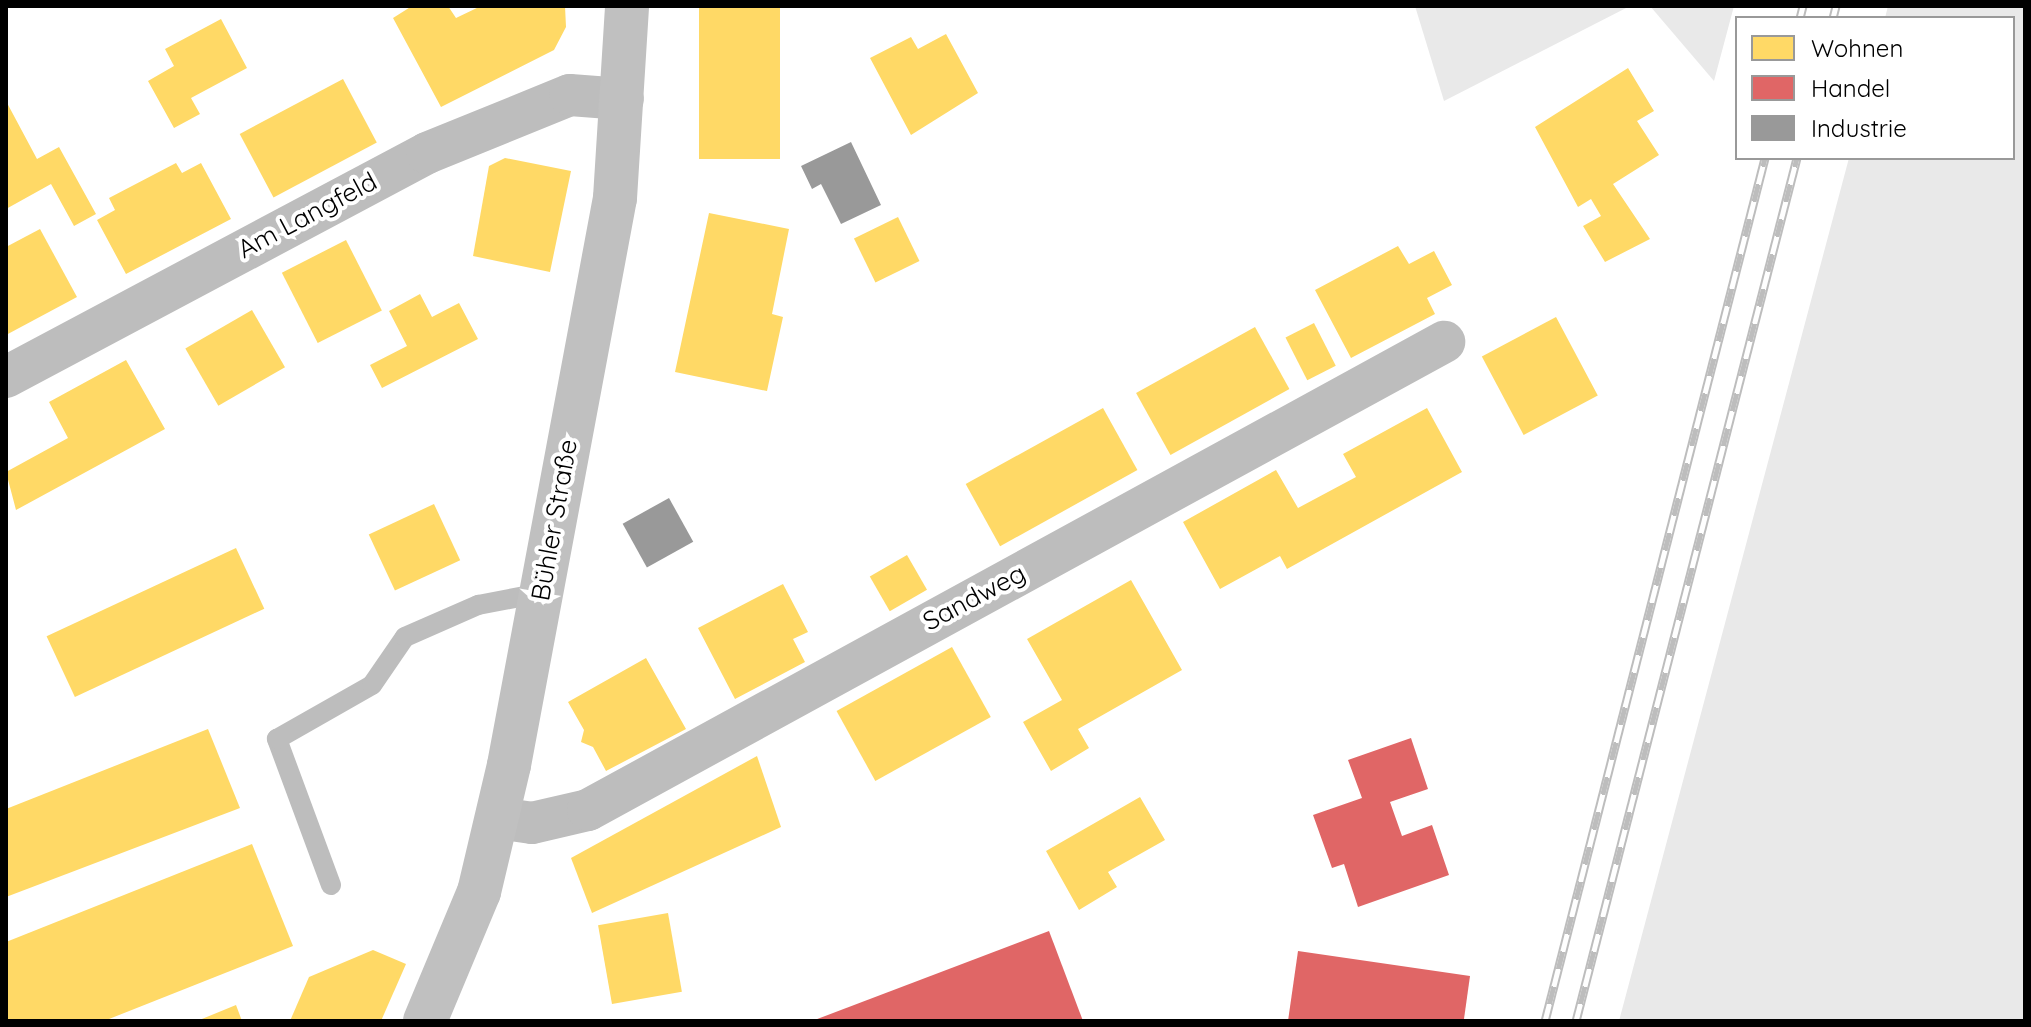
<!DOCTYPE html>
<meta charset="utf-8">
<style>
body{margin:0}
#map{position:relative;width:2031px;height:1027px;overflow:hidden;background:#fff;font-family:Quicksand,sans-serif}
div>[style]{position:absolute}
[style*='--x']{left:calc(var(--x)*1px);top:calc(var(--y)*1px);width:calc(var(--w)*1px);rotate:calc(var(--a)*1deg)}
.green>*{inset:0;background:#e9e9e9}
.homes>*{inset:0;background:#ffd966;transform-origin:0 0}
.shops>*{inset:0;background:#e06666}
.industry>*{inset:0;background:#999;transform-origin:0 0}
.lane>*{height:20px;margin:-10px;padding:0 10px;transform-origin:10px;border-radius:10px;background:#bdbdbd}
.street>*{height:42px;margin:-21px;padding:0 21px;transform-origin:21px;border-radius:21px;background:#bdbdbd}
.secondary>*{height:44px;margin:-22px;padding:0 22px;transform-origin:22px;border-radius:22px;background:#c0c0c0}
.rail>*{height:9px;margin-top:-4.5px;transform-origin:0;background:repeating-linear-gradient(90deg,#fff 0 18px,#bdbdbd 0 36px);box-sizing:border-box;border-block:2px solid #bdbdbd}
span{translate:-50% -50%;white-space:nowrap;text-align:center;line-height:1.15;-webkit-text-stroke:8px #fff;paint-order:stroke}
.street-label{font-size:26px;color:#000}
.frame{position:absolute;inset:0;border:8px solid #000;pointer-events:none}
.legend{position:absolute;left:1735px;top:16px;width:280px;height:144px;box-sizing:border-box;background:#fff;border:2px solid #999;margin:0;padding:10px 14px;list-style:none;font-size:24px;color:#000}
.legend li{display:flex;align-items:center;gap:16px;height:40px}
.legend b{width:40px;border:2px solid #999}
</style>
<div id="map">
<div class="green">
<div style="clip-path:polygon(1415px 6px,1630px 6px,1444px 101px)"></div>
<div style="clip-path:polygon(1650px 6px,1734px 6px,1714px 81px)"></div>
<div style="clip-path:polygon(1888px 6px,2025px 6px,2025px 1021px,1619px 1021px,1849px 158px,2013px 158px,2013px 18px,1885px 18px)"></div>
</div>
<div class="homes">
<div style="clip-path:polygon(412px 6px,448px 6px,456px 18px,481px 6px,565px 6px,566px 27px,554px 50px,441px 107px,393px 18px)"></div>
<div style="left:699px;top:6px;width:81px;height:153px"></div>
<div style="clip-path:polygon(221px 19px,247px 68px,191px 98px,200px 114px,174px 128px,148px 81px,174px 66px,165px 49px)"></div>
<div style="clip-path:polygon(946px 34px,978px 93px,911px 135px,870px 58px,911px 37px,918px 49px)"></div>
<div style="clip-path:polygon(1628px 68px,1654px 111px,1637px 121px,1659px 155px,1613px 184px,1650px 239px,1605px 262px,1583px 226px,1601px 216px,1591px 199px,1578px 207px,1535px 127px)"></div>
<div style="left:343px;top:79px;width:72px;height:117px;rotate:62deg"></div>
<div style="clip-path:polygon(6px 101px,37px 159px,59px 147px,96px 214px,74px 226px,51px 184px,6px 209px)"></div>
<div style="clip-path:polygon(505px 158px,571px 171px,550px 272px,473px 256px,489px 166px)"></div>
<div style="clip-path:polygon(176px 163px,182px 173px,201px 163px,231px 219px,126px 274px,97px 220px,115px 210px,109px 198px)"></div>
<div style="clip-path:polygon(709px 213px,789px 229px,772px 314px,783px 317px,767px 391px,675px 372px)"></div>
<div style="left:898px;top:217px;width:49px;height:49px;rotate:64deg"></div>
<div style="clip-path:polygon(40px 229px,77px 297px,6px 335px,6px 247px)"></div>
<div style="left:346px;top:240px;width:79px;height:72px;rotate:63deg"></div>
<div style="clip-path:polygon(1398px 246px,1409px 264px,1434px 251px,1452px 285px,1427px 298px,1435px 314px,1351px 358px,1315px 290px)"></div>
<div style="clip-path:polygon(420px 294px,432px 317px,459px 303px,478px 339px,382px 388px,370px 365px,407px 346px,389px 311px)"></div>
<div style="left:252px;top:310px;width:66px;height:77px;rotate:60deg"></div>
<div style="left:1556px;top:317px;width:89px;height:84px;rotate:62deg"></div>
<div style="left:1314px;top:323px;width:48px;height:32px;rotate:63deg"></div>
<div style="left:1255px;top:327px;width:71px;height:136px;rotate:61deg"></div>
<div style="clip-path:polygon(126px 360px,165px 429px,16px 510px,6px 472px,68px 438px,49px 402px)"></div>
<div style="left:1103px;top:408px;width:71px;height:157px;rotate:61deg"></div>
<div style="clip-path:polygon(1427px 408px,1462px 472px,1287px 569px,1280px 556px,1220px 589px,1183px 522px,1276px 470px,1298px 508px,1356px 477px,1343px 454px)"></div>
<div style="left:434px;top:504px;width:62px;height:72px;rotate:65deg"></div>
<div style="left:236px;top:548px;width:67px;height:209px;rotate:65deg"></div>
<div style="left:907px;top:555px;width:40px;height:43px;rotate:60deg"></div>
<div style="clip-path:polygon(1131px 580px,1182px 670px,1078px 729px,1089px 748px,1051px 771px,1023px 722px,1062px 700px,1027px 639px)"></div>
<div style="clip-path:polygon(783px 584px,808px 632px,793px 639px,805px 662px,735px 699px,698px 628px)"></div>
<div style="left:952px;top:647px;width:80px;height:132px;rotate:61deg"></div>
<div style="clip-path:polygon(646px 658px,686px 729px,606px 771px,593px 747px,581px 742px,584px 730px,568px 702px)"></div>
<div style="clip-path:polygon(208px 729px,240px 808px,6px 897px,6px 809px)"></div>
<div style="clip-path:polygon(757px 756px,781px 827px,592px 913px,571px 858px)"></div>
<div style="clip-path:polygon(1140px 797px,1165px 840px,1108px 872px,1117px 887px,1079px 910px,1046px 851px)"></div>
<div style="clip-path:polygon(252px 844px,293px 946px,104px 1021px,6px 1021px,6px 942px)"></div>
<div style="left:668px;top:913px;width:80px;height:71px;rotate:80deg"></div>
<div style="clip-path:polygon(373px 950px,406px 964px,381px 1021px,290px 1021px,309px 977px)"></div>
<div style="clip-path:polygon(236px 1005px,242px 1021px,197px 1021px)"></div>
</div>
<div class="shops">
<div style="clip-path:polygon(1411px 738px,1428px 789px,1390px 802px,1402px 836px,1432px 825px,1449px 875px,1358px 907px,1344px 864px,1332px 868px,1313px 815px,1362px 798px,1348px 760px)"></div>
<div style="clip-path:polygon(1049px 931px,1083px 1021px,812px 1021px)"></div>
<div style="clip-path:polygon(1298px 951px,1470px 976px,1464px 1019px,1288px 1021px)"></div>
</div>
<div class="industry">
<div style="clip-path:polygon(851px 142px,881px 205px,841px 224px,821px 184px,812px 189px,801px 166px)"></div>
<div style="left:669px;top:498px;width:50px;height:53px;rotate:61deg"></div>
</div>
<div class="lane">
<div style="--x:331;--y:885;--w:156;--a:-110.3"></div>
<div style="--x:277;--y:739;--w:109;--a:-29.6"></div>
<div style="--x:372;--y:685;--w:58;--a:-55.5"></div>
<div style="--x:405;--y:637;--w:80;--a:-23.7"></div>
<div style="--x:478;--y:605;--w:64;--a:-10.8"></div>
</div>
<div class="street">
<div style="--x:6;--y:377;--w:477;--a:-28"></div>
<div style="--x:427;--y:153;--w:154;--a:-22.1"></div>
<div style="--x:570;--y:95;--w:53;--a:4.3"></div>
<div style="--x:497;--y:818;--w:35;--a:8"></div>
<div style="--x:532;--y:823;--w:57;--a:-13.1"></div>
<div style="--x:588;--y:810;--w:976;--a:-28.67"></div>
</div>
<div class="secondary">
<div style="--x:425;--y:1021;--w:140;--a:-67.3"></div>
<div style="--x:479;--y:892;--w:130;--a:-76.7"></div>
<div style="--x:509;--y:765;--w:577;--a:-79.41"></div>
<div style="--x:615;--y:198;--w:192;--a:-86.4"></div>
</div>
<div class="rail">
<div style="--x:1800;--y:18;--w:12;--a:-76"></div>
<div style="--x:1833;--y:18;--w:12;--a:-76"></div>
<div style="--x:1545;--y:1021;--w:891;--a:-75.7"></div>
<div style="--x:1576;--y:1021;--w:891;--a:-75.64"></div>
</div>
<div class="street-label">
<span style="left:307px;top:215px;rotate:-28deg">Am Langfeld</span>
<span style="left:554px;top:520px;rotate:-80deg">Bühler Straße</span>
<span style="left:974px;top:597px;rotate:-28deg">Sandweg</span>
</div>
<div class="frame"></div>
<ul class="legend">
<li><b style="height:22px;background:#ffd966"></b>Wohnen</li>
<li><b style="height:22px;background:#e06666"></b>Handel</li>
<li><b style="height:22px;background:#999"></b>Industrie</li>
</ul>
</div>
